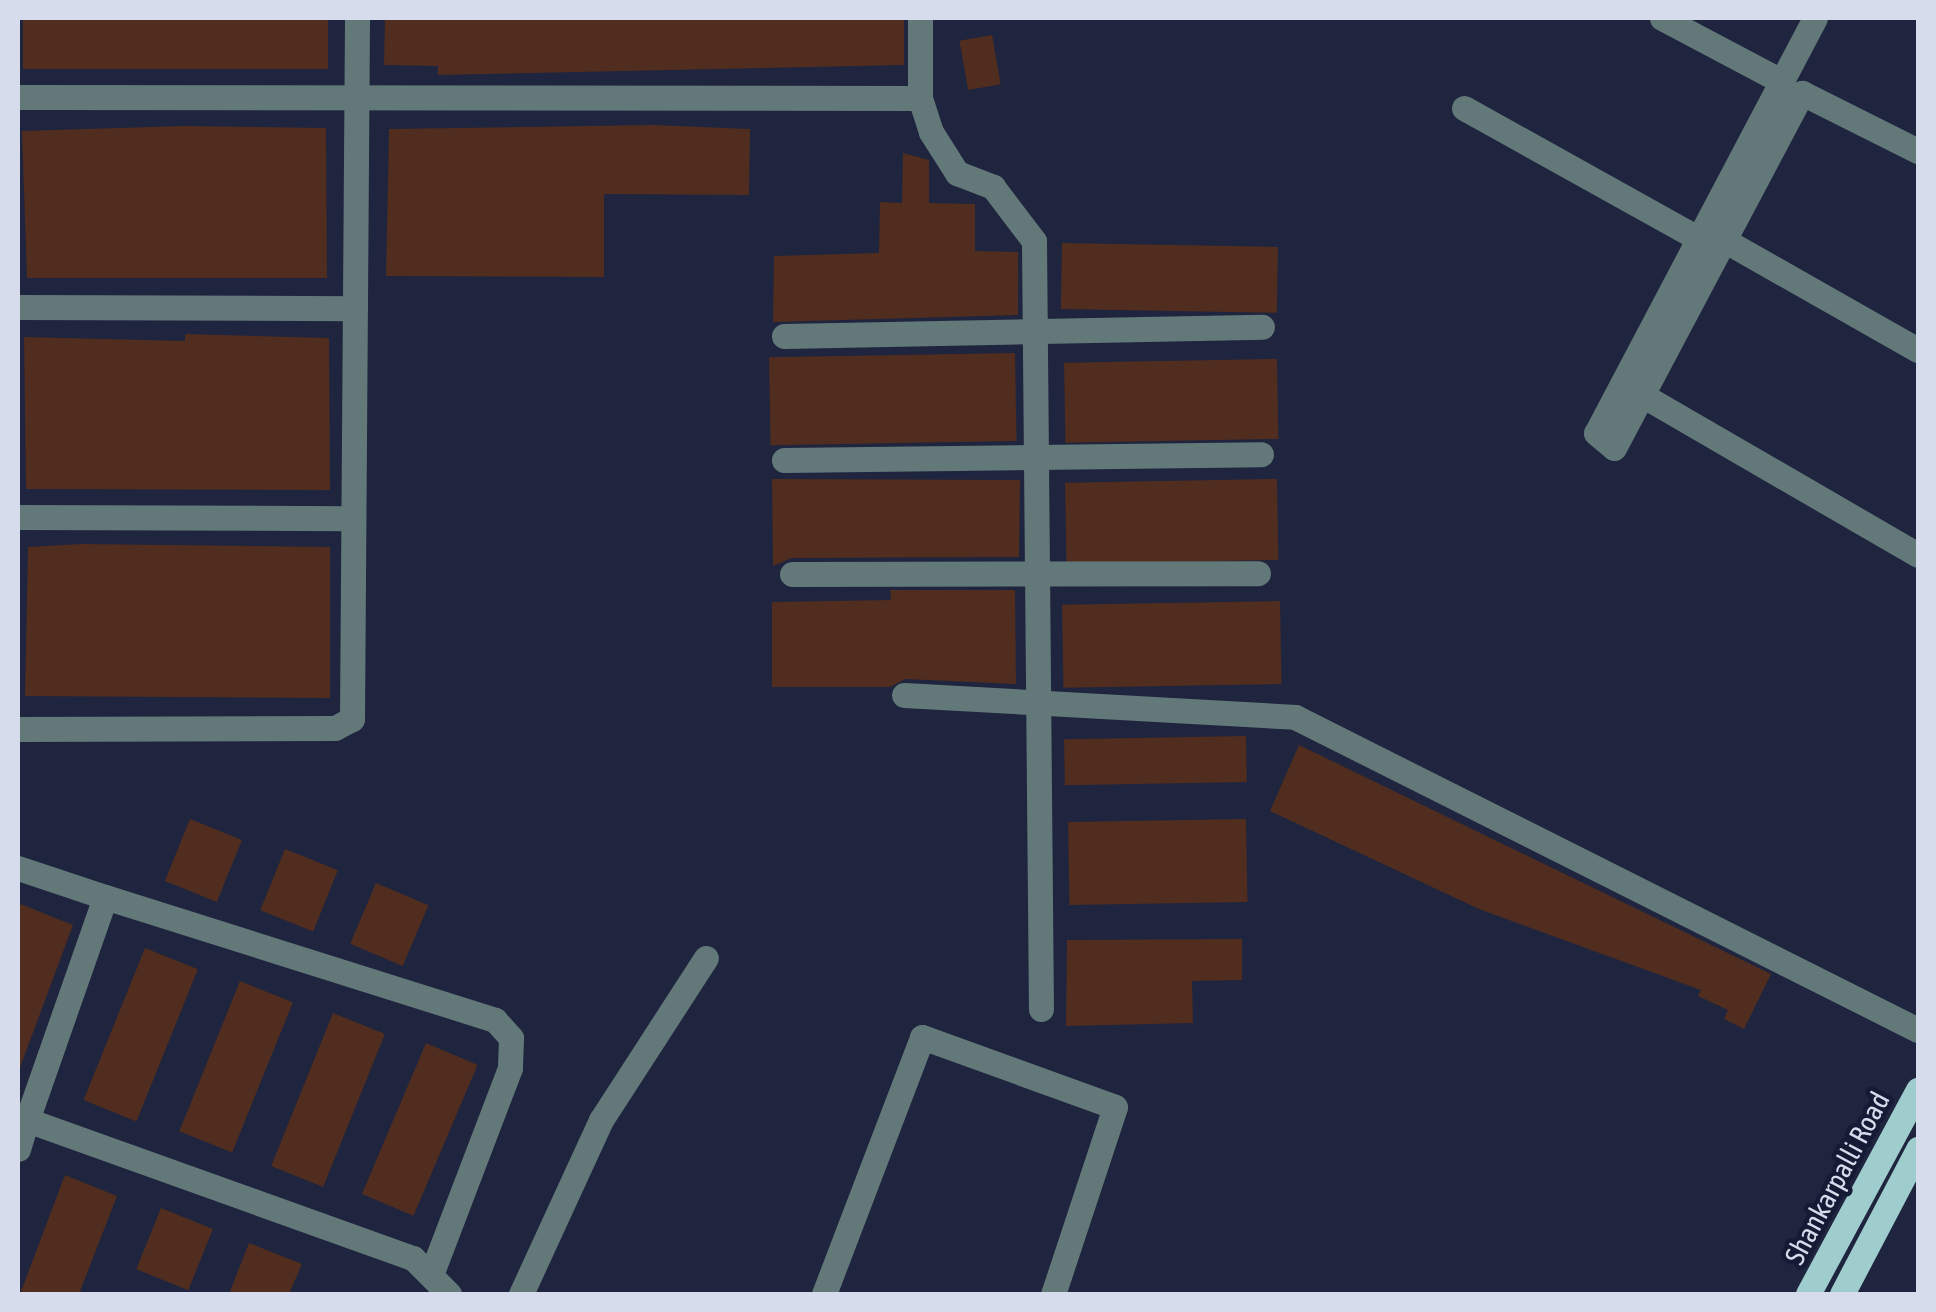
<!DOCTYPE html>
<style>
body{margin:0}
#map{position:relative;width:1936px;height:1312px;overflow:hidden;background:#1f253e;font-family:"Asap Condensed",sans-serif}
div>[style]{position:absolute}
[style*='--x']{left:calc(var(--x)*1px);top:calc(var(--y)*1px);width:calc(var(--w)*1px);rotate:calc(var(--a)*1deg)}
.building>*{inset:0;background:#502d1f;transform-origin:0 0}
.minor>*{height:25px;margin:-12.5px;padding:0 12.5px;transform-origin:12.5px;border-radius:12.5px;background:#637979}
.major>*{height:25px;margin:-12.5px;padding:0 12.5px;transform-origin:12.5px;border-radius:12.5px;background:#9fcdcd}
span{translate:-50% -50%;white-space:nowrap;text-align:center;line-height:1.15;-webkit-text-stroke:9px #151b34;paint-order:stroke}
.street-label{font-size:28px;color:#d7dced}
.frame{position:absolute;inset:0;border:20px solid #d7dced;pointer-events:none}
</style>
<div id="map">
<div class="building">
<div style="left:23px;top:18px;width:305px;height:51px"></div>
<div style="clip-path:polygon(385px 18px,904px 18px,904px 65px,438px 75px,438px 66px,384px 65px)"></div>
<div style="left:992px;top:35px;width:50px;height:33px;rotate:80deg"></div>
<div style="clip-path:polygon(653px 125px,750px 129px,749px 195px,604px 194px,604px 277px,386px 276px,389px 129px)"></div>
<div style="clip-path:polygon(183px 126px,326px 128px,327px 278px,27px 278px,22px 131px)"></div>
<div style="clip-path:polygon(903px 153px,929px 160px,929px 203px,975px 204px,975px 251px,1018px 252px,1018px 315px,773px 322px,774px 256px,879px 253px,880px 202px,902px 203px)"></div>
<div style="left:1062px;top:243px;width:216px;height:66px;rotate:1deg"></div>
<div style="clip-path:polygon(185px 334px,329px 338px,330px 490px,26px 489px,24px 337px,185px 341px)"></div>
<div style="left:1015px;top:353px;width:88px;height:246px;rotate:89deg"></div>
<div style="left:1277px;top:359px;width:80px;height:213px;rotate:89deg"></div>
<div style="clip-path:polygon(772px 479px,1020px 480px,1019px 557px,792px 558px,773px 566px)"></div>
<div style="left:1277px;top:479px;width:81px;height:212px;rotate:89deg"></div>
<div style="clip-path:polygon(81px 544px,330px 547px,330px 698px,25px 696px,28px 547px)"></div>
<div style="clip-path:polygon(890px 590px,1015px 590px,1016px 684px,905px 679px,890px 687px,772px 687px,772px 602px,891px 600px)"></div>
<div style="left:1280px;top:601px;width:83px;height:218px;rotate:89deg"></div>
<div style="left:1246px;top:736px;width:46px;height:182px;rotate:89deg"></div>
<div style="clip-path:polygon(1299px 745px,1771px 974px,1744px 1029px,1724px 1019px,1728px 1010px,1698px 996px,1701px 990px,1479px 909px,1270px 811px)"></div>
<div style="left:190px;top:819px;width:56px;height:67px;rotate:22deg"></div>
<div style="left:1246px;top:819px;width:83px;height:178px;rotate:89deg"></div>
<div style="left:285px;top:849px;width:57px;height:66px;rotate:22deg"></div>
<div style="left:376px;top:883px;width:57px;height:66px;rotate:23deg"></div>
<div style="clip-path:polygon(18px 903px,73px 925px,19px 1070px,18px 1070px)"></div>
<div style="clip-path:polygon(1242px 939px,1242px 980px,1192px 981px,1193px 1023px,1066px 1026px,1067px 940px)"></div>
<div style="left:145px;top:948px;width:57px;height:164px;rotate:22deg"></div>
<div style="left:240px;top:981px;width:57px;height:162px;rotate:22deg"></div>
<div style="left:333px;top:1013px;width:56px;height:165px;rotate:22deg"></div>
<div style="left:426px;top:1043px;width:56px;height:164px;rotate:23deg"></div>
<div style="clip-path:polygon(65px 1175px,117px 1196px,79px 1294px,20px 1294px)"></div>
<div style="left:161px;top:1208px;width:56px;height:66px;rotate:22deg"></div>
<div style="clip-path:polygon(249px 1243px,302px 1264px,289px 1294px,229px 1294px)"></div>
</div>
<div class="minor">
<div style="--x:920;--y:18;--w:80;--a:90"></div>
<div style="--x:920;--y:98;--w:36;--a:72"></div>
<div style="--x:931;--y:132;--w:49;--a:57.6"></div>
<div style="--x:957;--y:173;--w:39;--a:21"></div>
<div style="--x:993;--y:187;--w:68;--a:52.8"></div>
<div style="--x:1034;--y:241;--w:768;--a:89.48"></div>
<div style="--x:1662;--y:18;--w:135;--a:27.9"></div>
<div style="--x:1815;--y:18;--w:469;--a:117.8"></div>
<div style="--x:1596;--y:433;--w:23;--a:40"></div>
<div style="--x:1614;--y:448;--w:402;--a:-62.1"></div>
<div style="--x:1802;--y:93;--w:130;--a:26.6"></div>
<div style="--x:18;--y:97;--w:902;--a:0.06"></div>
<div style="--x:1464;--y:108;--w:268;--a:29.1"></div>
<div style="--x:1724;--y:240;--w:223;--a:29.6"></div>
<div style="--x:18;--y:307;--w:337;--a:0.2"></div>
<div style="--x:784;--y:336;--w:478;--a:-1.1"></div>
<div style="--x:1642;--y:395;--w:319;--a:30.1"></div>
<div style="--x:784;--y:460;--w:477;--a:-0.7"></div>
<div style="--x:18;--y:517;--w:335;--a:0.2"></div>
<div style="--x:792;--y:574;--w:466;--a:-0.1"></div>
<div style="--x:904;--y:695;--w:392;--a:3.2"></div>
<div style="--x:1295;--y:717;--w:697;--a:26.68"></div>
<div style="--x:18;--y:729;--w:317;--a:-0.2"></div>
<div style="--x:335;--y:728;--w:19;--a:-28"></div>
<div style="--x:352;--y:719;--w:701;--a:-89.59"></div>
<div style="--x:18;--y:868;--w:92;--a:18.4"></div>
<div style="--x:18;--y:1116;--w:10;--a:24"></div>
<div style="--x:27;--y:1120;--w:236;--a:-70.7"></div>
<div style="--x:105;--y:897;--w:409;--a:17.5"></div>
<div style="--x:495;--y:1020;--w:24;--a:48"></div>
<div style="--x:511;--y:1038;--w:30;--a:92"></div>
<div style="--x:510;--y:1068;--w:218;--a:110.9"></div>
<div style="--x:18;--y:1149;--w:30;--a:-73"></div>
<div style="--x:27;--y:1120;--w:410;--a:19.7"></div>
<div style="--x:413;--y:1258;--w:51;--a:45"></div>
<div style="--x:521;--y:1294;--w:192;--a:-65.3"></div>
<div style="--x:601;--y:1120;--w:193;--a:-57.1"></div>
<div style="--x:824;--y:1294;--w:275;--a:-69.1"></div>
<div style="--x:922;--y:1037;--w:205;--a:19.9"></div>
<div style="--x:1115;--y:1107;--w:197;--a:108.3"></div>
</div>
<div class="major">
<div style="--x:1808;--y:1294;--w:232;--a:-61.7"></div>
<div style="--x:1842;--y:1294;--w:164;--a:-62.3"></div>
</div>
<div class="street-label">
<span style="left:1837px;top:1178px;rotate:-62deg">Shankarpalli Road</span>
</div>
<div class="frame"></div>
</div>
